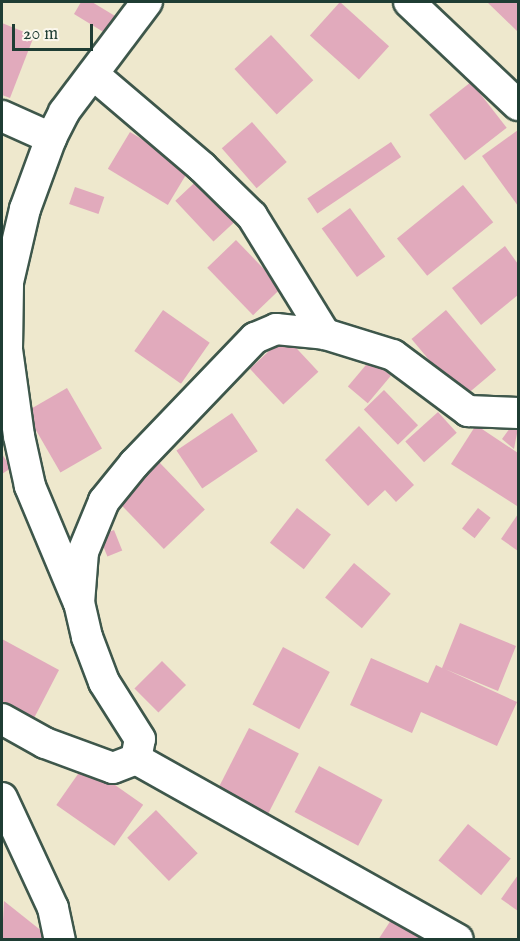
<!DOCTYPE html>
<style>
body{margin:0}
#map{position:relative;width:520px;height:941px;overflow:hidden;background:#eee8cd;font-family:"IM FELL English",serif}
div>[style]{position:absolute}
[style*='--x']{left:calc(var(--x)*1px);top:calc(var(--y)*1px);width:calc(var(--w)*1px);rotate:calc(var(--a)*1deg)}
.building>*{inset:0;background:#e1aabc;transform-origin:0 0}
.roads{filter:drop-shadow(2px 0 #3e574b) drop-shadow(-2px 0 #3e574b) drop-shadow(0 2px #3e574b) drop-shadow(0 -2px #3e574b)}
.street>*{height:30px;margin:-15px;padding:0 15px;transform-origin:15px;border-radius:15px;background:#fff}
span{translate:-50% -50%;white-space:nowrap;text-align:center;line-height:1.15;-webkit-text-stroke:4.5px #fbf7ec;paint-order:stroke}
.frame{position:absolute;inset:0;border:3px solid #1f3d34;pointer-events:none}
.scale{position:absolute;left:12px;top:24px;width:81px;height:27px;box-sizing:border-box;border:3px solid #1f3d34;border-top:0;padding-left:8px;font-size:18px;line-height:21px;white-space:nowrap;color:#1f3d34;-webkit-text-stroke:4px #fbf7ec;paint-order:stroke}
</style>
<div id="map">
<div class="building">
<div style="clip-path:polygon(81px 2px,92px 2px,120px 19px,110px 36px,74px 14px)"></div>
<div style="left:340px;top:2px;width:66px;height:45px;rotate:42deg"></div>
<div style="clip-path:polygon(487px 2px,518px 2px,518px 32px)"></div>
<div style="clip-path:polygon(2px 23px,34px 36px,10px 98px,2px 95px)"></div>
<div style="left:271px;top:35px;width:62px;height:50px;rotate:47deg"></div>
<div style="left:471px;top:82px;width:58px;height:53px;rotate:52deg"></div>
<div style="left:252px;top:122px;width:53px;height:40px;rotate:49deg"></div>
<div style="clip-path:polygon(518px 130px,518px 206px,482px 156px)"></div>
<div style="left:130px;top:132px;width:70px;height:43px;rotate:31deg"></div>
<div style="left:391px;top:142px;width:18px;height:101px;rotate:56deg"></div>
<div style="left:206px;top:172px;width:56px;height:42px;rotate:47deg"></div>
<div style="left:463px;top:185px;width:48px;height:85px;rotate:51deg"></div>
<div style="left:75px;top:187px;width:31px;height:18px;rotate:19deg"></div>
<div style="left:350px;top:208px;width:60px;height:35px;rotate:54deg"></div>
<div style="left:236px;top:240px;width:66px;height:40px;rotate:46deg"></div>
<div style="clip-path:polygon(505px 246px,518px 264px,518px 295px,481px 325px,452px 288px)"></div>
<div style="left:163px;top:310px;width:57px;height:50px;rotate:35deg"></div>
<div style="left:446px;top:310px;width:78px;height:45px;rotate:50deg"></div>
<div style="left:285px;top:336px;width:49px;height:48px;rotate:47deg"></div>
<div style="left:371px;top:359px;width:26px;height:36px;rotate:40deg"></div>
<div style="left:67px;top:388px;width:70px;height:48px;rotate:60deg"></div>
<div style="left:384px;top:390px;width:49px;height:28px;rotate:46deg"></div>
<div style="left:438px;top:412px;width:28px;height:44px;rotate:48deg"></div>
<div style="left:232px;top:413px;width:46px;height:67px;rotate:56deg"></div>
<div style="clip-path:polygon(513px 424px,518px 428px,514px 449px,502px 439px)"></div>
<div style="clip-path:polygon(476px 425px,518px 453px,517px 506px,451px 464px)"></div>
<div style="clip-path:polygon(359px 426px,414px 485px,396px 502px,385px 490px,368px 506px,325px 460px)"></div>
<div style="clip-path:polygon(2px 454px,11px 468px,2px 474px)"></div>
<div style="left:159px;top:462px;width:66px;height:57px;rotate:46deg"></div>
<div style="left:297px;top:508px;width:43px;height:44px;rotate:38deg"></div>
<div style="left:478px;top:508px;width:16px;height:26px;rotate:38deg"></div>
<div style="clip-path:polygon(518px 514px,518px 551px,501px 539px)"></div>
<div style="left:114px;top:530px;width:22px;height:16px;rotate:68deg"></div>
<div style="left:354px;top:563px;width:48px;height:45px;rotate:40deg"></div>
<div style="clip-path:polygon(460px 623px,516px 646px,498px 691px,445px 669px,517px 702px,497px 746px,421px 712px,412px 733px,350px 705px,371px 658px,428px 683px,436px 665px,442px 668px)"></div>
<div style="clip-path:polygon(2px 639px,59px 670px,32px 722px,2px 706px)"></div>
<div style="left:283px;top:647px;width:53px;height:65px;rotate:28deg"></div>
<div style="left:162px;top:661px;width:34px;height:39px;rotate:45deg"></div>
<div style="left:249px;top:728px;width:56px;height:75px;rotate:27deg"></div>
<div style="left:85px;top:764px;width:71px;height:50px;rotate:35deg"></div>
<div style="left:319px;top:766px;width:72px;height:52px;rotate:28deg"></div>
<div style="left:156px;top:810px;width:60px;height:40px;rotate:46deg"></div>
<div style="left:468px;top:824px;width:55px;height:47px;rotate:39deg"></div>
<div style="clip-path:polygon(518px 875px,518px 911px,501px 899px)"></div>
<div style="clip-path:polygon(4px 901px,53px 940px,2px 940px)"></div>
<div style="clip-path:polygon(393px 917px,427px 940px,378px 940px)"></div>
</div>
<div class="roads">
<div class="street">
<div style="--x:409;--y:2;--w:150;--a:43.4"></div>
<div style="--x:94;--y:75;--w:142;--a:40.4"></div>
<div style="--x:202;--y:167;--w:70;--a:44.4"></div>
<div style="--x:252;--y:216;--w:139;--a:58.3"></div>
<div style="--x:2;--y:116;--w:54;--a:24.2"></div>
<div style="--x:78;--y:601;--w:125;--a:-112.7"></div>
<div style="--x:30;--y:486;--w:51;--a:-102.4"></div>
<div style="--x:19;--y:436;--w:88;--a:-97.9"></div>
<div style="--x:7;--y:349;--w:67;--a:-89.1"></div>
<div style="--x:8;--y:282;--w:75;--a:-76.9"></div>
<div style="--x:25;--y:209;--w:76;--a:-69.9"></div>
<div style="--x:51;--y:138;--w:29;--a:-63"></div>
<div style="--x:64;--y:112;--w:138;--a:-53"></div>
<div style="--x:2;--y:719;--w:49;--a:29.2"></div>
<div style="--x:45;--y:743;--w:72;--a:20.2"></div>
<div style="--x:113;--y:768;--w:25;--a:-21"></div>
<div style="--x:136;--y:759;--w:20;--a:-79"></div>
<div style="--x:140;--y:739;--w:67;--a:-122.3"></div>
<div style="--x:104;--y:682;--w:48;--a:-110.7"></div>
<div style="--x:87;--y:637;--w:35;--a:-103"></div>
<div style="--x:79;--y:603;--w:51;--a:-85.5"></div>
<div style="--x:83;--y:552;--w:55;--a:-67.6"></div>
<div style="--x:104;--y:501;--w:48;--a:-51"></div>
<div style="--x:134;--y:464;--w:175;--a:-46.2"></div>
<div style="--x:255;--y:338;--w:23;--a:-23"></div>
<div style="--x:276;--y:329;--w:49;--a:5.8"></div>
<div style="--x:325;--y:334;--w:71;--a:17.2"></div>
<div style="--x:393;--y:355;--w:94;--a:36.7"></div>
<div style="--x:468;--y:411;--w:50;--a:2.3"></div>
<div style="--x:136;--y:759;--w:369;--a:29.3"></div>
<div style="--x:2;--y:798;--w:121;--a:65.1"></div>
<div style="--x:53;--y:908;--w:33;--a:78"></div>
</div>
</div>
<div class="frame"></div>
<div class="scale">20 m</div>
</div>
